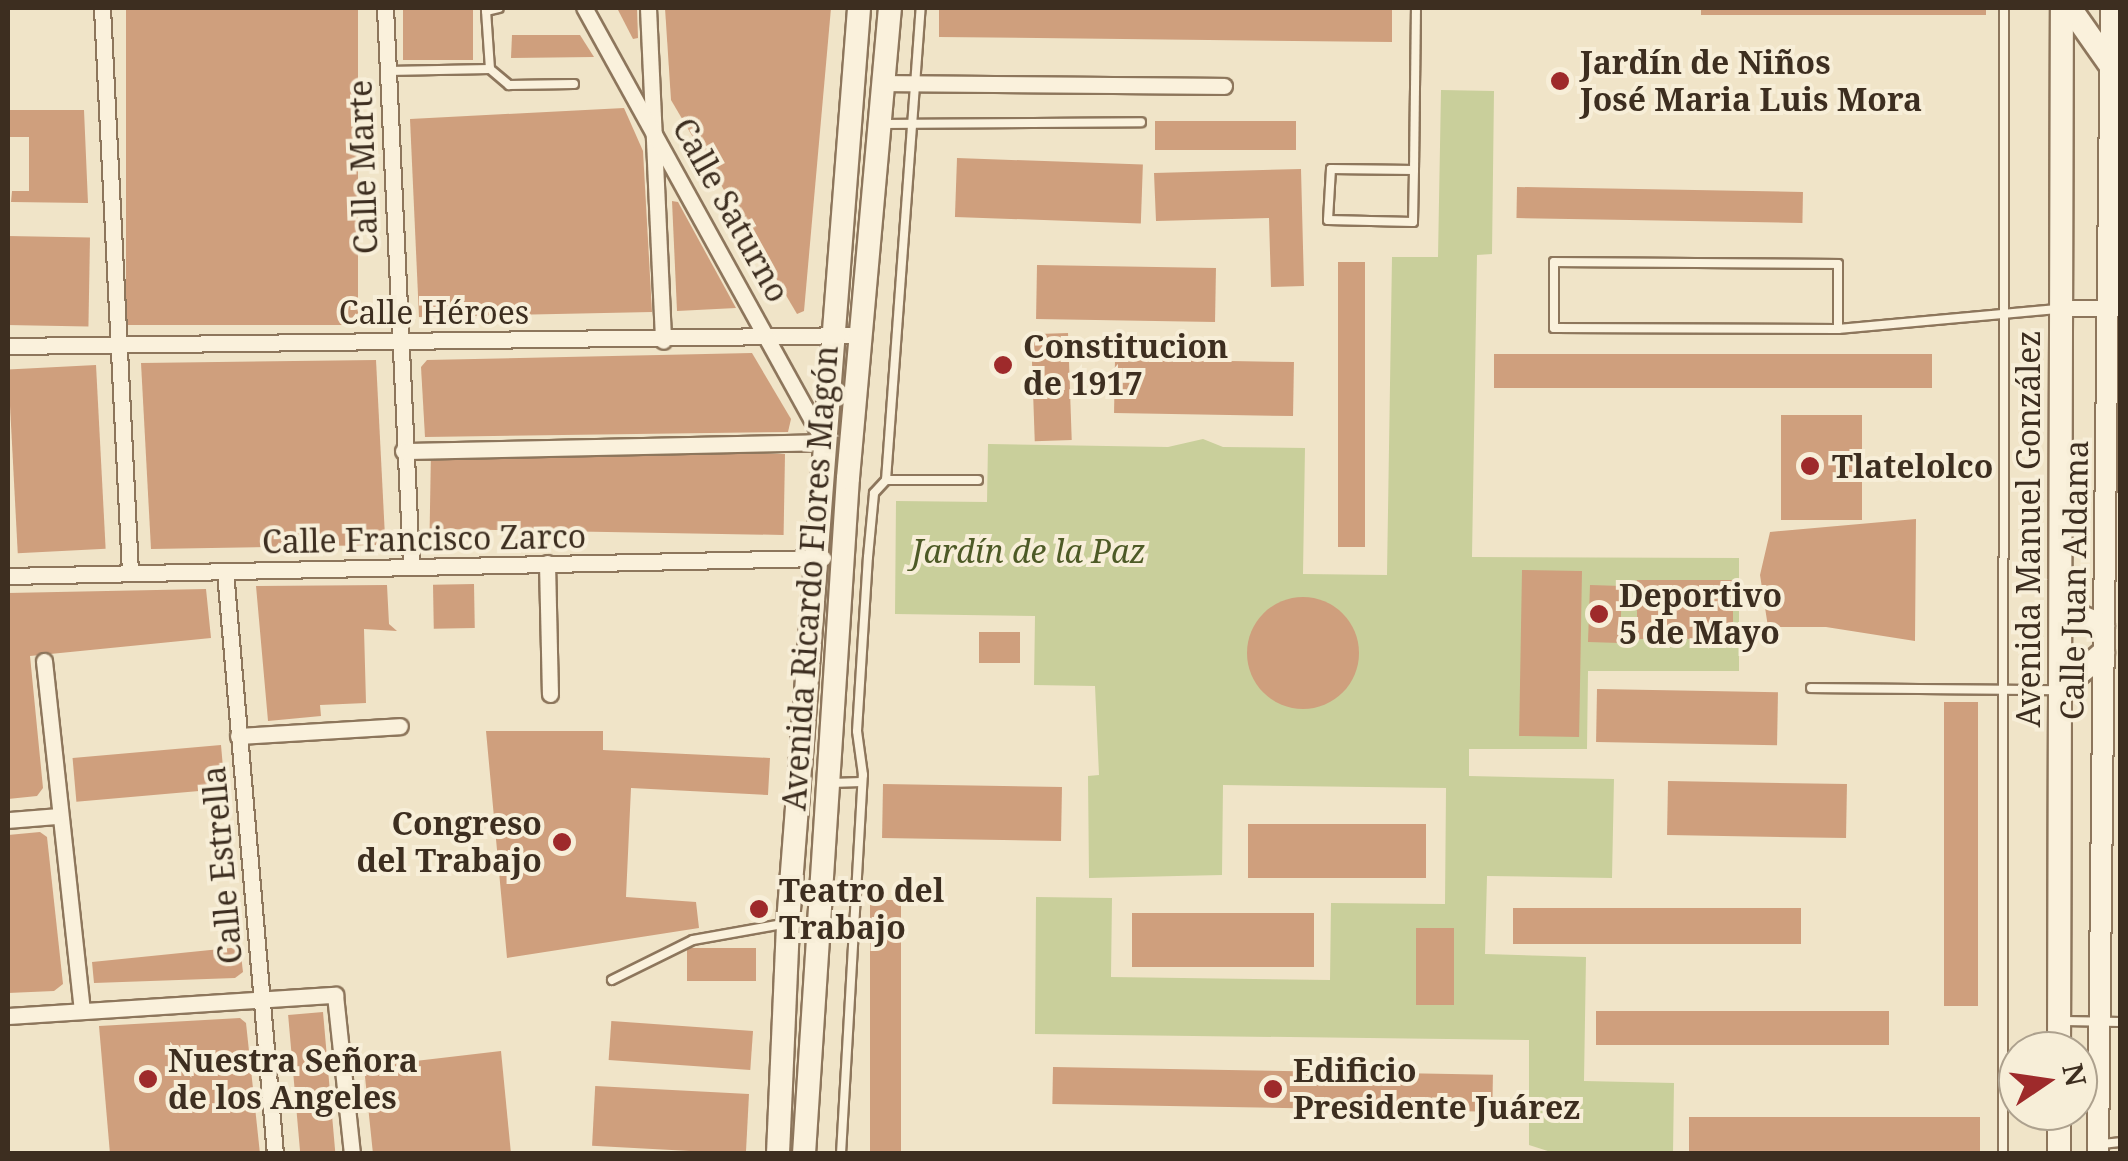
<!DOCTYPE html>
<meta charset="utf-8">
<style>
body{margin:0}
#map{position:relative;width:2128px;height:1161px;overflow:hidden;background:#f0e4c8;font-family:"Noto Serif",serif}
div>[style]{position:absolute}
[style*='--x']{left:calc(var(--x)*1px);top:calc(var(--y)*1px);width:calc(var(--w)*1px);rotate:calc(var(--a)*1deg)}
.green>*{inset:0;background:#c9cf9b}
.building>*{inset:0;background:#cf9f7d;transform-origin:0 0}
.round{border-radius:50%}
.roads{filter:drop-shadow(2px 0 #8d765c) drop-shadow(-2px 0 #8d765c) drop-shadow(0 2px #8d765c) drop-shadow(0 -2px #8d765c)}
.service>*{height:8px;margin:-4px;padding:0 4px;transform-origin:4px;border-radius:4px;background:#faf1dc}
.minor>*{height:15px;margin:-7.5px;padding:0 7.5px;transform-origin:7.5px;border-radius:7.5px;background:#faf1dc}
.tertiary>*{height:20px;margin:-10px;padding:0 10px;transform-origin:10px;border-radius:10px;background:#faf1dc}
.secondary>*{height:22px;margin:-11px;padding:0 11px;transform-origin:11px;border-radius:11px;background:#faf1dc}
.dots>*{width:28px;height:28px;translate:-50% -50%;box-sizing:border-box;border:5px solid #f7eed8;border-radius:50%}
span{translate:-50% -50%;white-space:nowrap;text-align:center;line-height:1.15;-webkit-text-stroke:8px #f7eed8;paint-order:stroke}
.poi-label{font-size:32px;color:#3d2e20;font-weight:700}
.left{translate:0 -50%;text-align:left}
.right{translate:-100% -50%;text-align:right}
.street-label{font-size:32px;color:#3d2e20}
.park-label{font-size:32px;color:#4d5a26;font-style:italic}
.frame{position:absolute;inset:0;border:10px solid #3d2e20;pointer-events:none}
.north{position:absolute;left:1998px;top:1031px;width:100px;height:100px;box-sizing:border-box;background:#f7eed8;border:2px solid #ada18e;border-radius:50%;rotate:77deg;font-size:28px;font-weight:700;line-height:40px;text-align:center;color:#3d2e20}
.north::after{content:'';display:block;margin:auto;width:35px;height:45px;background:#9e2a2b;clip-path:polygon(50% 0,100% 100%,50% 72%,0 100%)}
</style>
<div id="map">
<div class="green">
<div style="clip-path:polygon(1441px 90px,1494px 91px,1492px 254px,1477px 255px,1472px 557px,1739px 558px,1739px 671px,1588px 671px,1587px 749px,1469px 749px,1469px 776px,1614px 779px,1612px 878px,1487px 876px,1485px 954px,1586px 957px,1584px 1081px,1674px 1083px,1673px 1153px,1554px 1153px,1529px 1145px,1529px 1040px,1035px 1034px,1036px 897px,1112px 898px,1111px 977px,1330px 980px,1331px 903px,1445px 904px,1446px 788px,1223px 785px,1222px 875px,1089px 878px,1088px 776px,1099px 775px,1095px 686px,1034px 685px,1035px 616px,895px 614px,896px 501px,987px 502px,988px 444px,1168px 447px,1203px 439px,1223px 447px,1305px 448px,1303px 574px,1387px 575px,1392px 257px,1438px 257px)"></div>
</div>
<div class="building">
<div style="left:126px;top:8px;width:232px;height:317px"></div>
<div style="left:403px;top:8px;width:70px;height:52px"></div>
<div style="clip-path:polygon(617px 8px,637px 8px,638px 38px,633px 39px)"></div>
<div style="clip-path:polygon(665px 8px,831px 8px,804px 311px,797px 314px,671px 100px)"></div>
<div style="clip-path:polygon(939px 8px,1392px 8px,1392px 42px,939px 37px)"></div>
<div style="left:1701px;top:8px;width:285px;height:7px"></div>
<div style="clip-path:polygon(512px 35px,580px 35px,594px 57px,511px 58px)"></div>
<div style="clip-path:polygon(624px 108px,643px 151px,652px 312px,419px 317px,410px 119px)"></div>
<div style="clip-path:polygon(8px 110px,84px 110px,88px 203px,11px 202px,12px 191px,29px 191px,29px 137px,8px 137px)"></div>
<div style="left:1296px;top:121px;width:29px;height:141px;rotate:90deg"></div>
<div style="left:957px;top:158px;width:186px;height:59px;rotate:2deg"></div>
<div style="clip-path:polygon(1301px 169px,1304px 286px,1271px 287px,1269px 218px,1156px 221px,1154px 173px)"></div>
<div style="left:1517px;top:187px;width:286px;height:31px;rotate:1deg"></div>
<div style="clip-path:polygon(672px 201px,678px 202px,736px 308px,677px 311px)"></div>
<div style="left:8px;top:236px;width:82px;height:89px;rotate:1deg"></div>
<div style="left:1338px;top:262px;width:27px;height:285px"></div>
<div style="left:1037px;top:265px;width:179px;height:54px;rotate:1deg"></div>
<div style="left:1068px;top:333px;width:107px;height:37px;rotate:88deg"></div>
<div style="clip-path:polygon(752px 353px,791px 419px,788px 432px,425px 437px,421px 367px,427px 360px)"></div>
<div style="left:1494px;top:354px;width:438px;height:34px"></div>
<div style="left:1115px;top:359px;width:179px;height:54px;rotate:1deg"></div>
<div style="clip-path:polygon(376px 360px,385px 537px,378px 545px,151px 549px,141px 363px)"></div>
<div style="left:96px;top:365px;width:184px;height:88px;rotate:87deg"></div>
<div style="left:1781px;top:415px;width:81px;height:105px"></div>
<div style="left:785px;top:454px;width:81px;height:354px;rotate:91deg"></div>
<div style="clip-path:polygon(1916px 519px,1915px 641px,1826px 627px,1768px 627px,1760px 575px,1770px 532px)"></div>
<div style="left:1522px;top:570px;width:60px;height:166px;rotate:1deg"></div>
<div style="left:1637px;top:580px;width:96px;height:59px"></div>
<div style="left:474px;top:584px;width:44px;height:41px;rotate:89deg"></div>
<div style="clip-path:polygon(387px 585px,389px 624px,397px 631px,364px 629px,366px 703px,320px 705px,321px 716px,268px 721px,256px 586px)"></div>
<div style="left:1590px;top:585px;width:32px;height:57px;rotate:2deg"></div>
<div style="clip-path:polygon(206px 589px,211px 638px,30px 656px,43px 788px,37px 796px,8px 799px,8px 593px)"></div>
<div class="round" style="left:1247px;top:597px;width:112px;height:112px"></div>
<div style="left:979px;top:632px;width:41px;height:31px"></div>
<div style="left:1597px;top:689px;width:181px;height:53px;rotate:1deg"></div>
<div style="left:1944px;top:702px;width:34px;height:304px"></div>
<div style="clip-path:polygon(486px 731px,603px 731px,603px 750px,770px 758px,768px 795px,631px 788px,626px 897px,696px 902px,699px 928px,507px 958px)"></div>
<div style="left:221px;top:745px;width:44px;height:149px;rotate:85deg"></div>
<div style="left:1668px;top:781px;width:179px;height:54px;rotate:1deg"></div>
<div style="left:883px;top:784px;width:179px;height:54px;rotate:1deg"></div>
<div style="left:1248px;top:824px;width:178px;height:54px"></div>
<div style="clip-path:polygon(40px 832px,47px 837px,63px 984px,54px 991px,8px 993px,8px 835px)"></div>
<div style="left:870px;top:900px;width:31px;height:254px"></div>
<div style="left:1513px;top:908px;width:288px;height:36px"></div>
<div style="left:1132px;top:913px;width:182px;height:54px"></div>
<div style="left:1416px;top:928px;width:38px;height:77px"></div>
<div style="clip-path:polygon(240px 947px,243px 972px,235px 978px,94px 983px,92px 962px)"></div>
<div style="left:756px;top:948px;width:33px;height:69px;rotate:90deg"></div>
<div style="left:1889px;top:1011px;width:34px;height:293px;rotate:90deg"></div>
<div style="left:323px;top:1012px;width:143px;height:35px;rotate:85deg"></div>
<div style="clip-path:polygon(240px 1018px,246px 1023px,260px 1154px,110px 1154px,99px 1026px)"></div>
<div style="left:753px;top:1031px;width:39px;height:142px;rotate:94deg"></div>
<div style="clip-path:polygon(501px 1051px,511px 1154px,373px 1154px,364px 1067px)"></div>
<div style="left:1053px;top:1067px;width:440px;height:37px;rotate:1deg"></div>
<div style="left:749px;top:1094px;width:60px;height:154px;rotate:93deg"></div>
<div style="left:1689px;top:1117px;width:291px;height:36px"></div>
</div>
<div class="roads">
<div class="service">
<div style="--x:490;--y:69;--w:25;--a:40"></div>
<div style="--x:509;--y:85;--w:65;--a:-0.9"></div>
<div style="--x:388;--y:71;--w:102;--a:-1.1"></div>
<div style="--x:490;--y:69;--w:58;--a:-93.9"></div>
<div style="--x:486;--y:11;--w:13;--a:-13"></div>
<div style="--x:885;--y:124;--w:256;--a:-0.4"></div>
<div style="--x:1414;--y:170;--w:83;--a:-179.3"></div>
<div style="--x:1331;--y:169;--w:51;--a:93.4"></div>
<div style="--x:1328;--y:220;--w:85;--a:1.3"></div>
<div style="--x:1413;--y:222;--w:52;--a:-88.9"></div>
<div style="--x:1414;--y:170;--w:162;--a:-89.3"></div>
<div style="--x:1838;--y:329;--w:65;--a:-90"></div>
<div style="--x:1838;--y:264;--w:284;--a:-179.6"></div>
<div style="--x:1554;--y:262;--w:66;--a:90"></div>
<div style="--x:1554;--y:328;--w:284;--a:0.2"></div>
<div style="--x:1838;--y:329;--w:220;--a:-5.2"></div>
<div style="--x:886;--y:480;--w:92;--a:0"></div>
<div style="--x:1811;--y:688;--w:245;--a:0.5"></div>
<div style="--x:831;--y:783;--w:31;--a:-2"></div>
<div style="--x:612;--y:980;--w:90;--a:-26.3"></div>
<div style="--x:693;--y:940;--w:91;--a:-10.1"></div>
<div style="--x:2064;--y:1021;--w:56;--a:1"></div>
<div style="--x:2102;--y:1144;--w:18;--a:-6"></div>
<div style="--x:841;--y:1154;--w:380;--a:-86.7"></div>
<div style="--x:863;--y:775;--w:44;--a:-97.8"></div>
<div style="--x:857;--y:731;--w:174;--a:-86.4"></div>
<div style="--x:868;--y:557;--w:64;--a:-84.6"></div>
<div style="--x:874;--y:493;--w:18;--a:-47"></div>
<div style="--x:886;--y:480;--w:473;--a:-85.8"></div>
<div style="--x:2003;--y:1154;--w:1146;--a:-89.95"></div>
</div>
<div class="minor">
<div style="--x:102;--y:8;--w:566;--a:87.16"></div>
<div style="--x:385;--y:8;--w:557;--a:87.32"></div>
<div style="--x:648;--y:8;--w:333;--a:87.4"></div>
<div style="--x:883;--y:83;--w:341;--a:0.5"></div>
<div style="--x:2062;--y:308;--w:58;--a:0"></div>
<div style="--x:8;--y:346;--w:852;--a:-0.74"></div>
<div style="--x:403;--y:451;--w:421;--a:-1.2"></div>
<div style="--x:824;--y:442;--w:496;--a:-118.9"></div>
<div style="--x:547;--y:563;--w:131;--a:88.7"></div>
<div style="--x:225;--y:571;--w:585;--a:85.1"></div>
<div style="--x:8;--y:576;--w:815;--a:-1.27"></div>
<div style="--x:44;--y:661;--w:351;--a:83.8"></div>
<div style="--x:238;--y:736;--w:162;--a:-3.5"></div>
<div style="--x:8;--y:820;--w:50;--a:-4.6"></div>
<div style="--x:8;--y:1016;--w:328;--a:-3.7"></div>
<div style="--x:335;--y:995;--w:160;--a:83.9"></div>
</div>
<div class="tertiary">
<div style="--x:2098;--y:1154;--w:1146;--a:-89.35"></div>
</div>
<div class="secondary">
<div style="--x:2070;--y:8;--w:70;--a:54.9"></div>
<div style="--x:2061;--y:608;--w:46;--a:23.2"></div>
<div style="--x:2060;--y:690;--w:57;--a:-40.7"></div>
<div style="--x:2059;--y:1051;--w:1043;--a:-89.84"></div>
<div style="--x:778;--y:1154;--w:231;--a:-87.5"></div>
<div style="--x:788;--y:923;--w:918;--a:-85.56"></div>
<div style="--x:804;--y:1154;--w:677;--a:-86.28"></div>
<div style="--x:848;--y:478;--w:472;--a:-84.9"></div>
<div style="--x:2059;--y:1154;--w:43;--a:-90"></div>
</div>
</div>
<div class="dots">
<div style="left:1560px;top:81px;background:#9e2a2b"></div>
<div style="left:1003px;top:365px;background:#9e2a2b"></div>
<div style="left:1810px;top:466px;background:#9e2a2b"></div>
<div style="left:1599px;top:614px;background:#9e2a2b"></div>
<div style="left:562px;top:842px;background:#9e2a2b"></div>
<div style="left:759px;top:909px;background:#9e2a2b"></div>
<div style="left:148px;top:1079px;background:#9e2a2b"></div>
<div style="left:1273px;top:1089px;background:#9e2a2b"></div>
</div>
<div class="poi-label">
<span class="left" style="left:1580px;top:81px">Jardín de Niños<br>José Maria Luis Mora</span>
<span class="left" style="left:1023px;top:365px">Constitucion<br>de 1917</span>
<span class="left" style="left:1832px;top:466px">Tlatelolco</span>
<span class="left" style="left:1619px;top:614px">Deportivo<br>5 de Mayo</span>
<span class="right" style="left:542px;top:842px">Congreso<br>del Trabajo</span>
<span class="left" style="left:779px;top:909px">Teatro del<br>Trabajo</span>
<span class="left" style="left:168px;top:1079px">Nuestra Señora<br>de los Angeles</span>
<span class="left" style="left:1293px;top:1089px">Edificio<br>Presidente Juárez</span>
</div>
<div class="street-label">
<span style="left:363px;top:167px;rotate:-92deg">Calle Marte</span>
<span style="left:731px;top:210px;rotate:61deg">Calle Saturno</span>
<span style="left:434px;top:312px">Calle Héroes</span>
<span style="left:2028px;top:529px;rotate:-90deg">Avenida Manuel González</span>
<span style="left:424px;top:539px;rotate:-1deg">Calle Francisco Zarco</span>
<span style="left:810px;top:578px;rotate:-86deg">Avenida Ricardo Flores Magón</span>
<span style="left:2074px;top:580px;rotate:-89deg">Calle Juan Aldama</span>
<span style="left:222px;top:865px;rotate:-95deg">Calle Estrella</span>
</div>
<div class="park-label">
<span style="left:1029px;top:551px">Jardín de la Paz</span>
</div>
<div class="frame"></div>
<div class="north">N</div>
</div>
